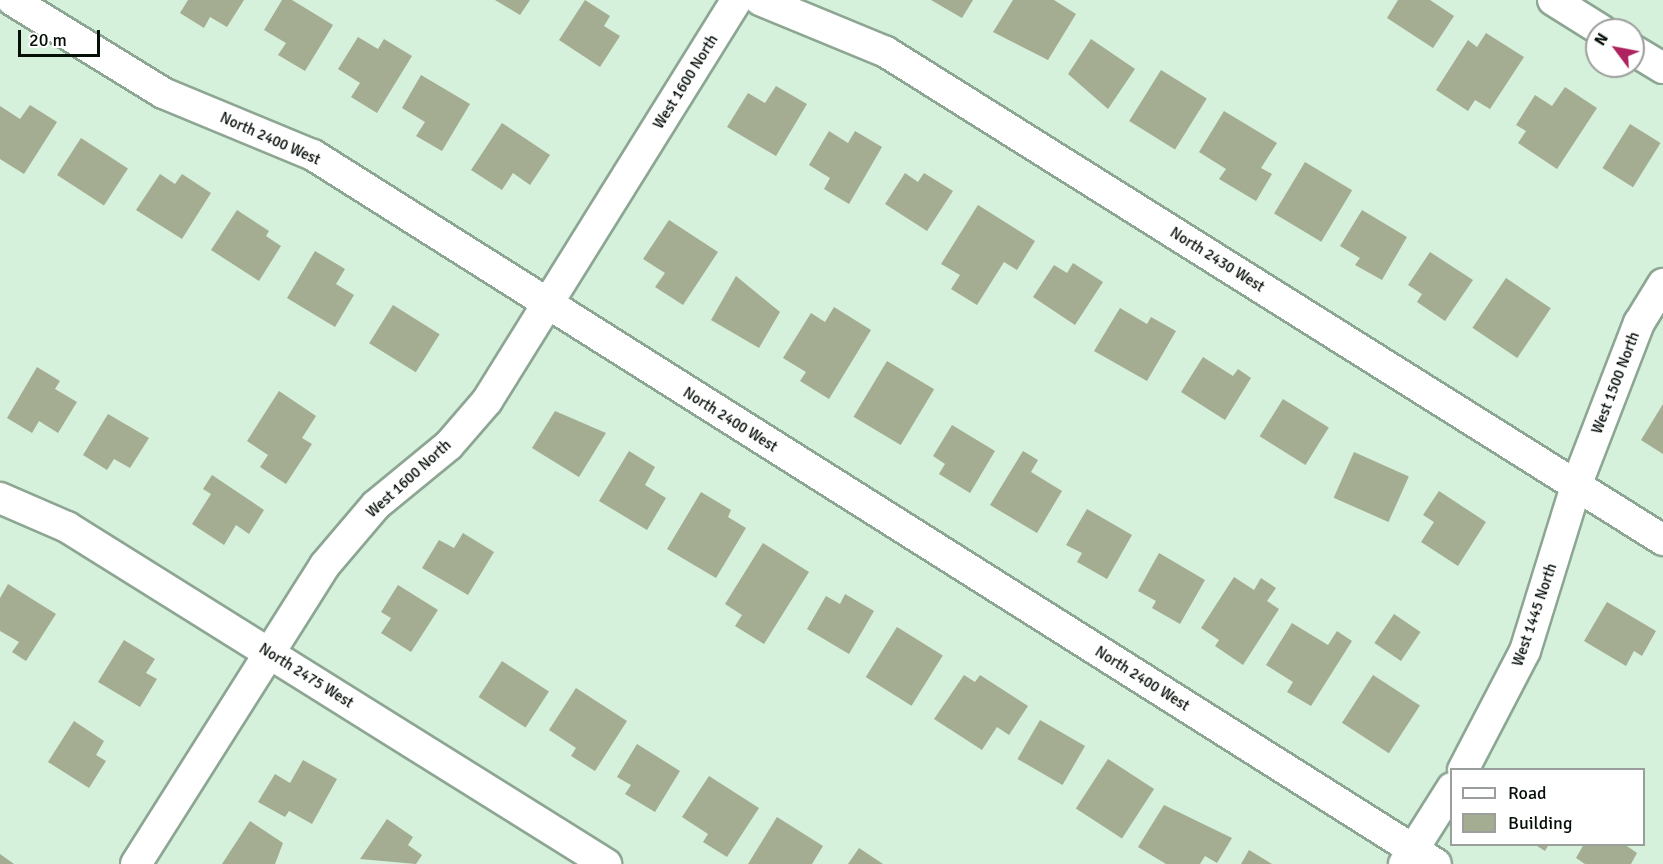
<!DOCTYPE html>
<style>
body{margin:0}
#map{position:relative;width:1663px;height:864px;overflow:hidden;background:#d5f0db;font-family:Signika,sans-serif}
div>[style]{position:absolute}
[style*='--x']{left:calc(var(--x)*1px);top:calc(var(--y)*1px);width:calc(var(--w)*1px);rotate:calc(var(--a)*1deg)}
.building>*{inset:0;background:#a4ad91;transform-origin:0 0}
.roads{filter:drop-shadow(2px 0 #8da693) drop-shadow(-2px 0 #8da693) drop-shadow(0 2px #8da693) drop-shadow(0 -2px #8da693)}
.street>*{height:30px;margin:-15px;padding:0 15px;transform-origin:15px;border-radius:15px;background:#fff}
span{translate:-50% -50%;white-space:nowrap;text-align:center;line-height:1.15;-webkit-text-stroke:6px #fff;paint-order:stroke}
.street-label{font-size:15px;color:#050e07}
.legend{position:absolute;left:1450px;top:768px;width:195px;height:78px;box-sizing:border-box;background:#fff;border:2px solid #9b9f9c;margin:0;padding:8px 10px;list-style:none;font-size:18px;color:#050e07}
.legend li{display:flex;align-items:center;gap:12px;height:30px}
.legend b{width:30px;border:2px solid #9b9f9c}
.north{position:absolute;left:1585px;top:18px;width:60px;height:60px;box-sizing:border-box;background:#fff;border:2px solid #9b9f9c;border-radius:50%;rotate:302deg;font-size:16px;font-weight:700;line-height:24px;text-align:center;color:#050e07}
.north::after{content:'';display:block;margin:auto;width:21px;height:27px;background:#ae2260;clip-path:polygon(50% 0,100% 100%,50% 72%,0 100%)}
.scale{position:absolute;left:18px;top:30px;width:82px;height:27px;box-sizing:border-box;border:3px solid #050e07;border-top:0;padding-left:8px;font-size:18px;line-height:21px;white-space:nowrap;color:#050e07;-webkit-text-stroke:4px #fff;paint-order:stroke}
</style>
<div id="map">
<div class="building">
<div style="clip-path:polygon(188px 0,244px 0,227px 27px,210px 17px,204px 28px,180px 13px)"></div>
<div style="clip-path:polygon(282px 0,292px 0,333px 25px,305px 71px,278px 55px,286px 43px,264px 30px)"></div>
<div style="clip-path:polygon(495px 0,530px 0,520px 15px)"></div>
<div style="clip-path:polygon(585px 0,610px 16px,604px 26px,620px 36px,600px 67px,559px 40px)"></div>
<div style="clip-path:polygon(931px 0,973px 0,962px 18px)"></div>
<div style="clip-path:polygon(1013px 0,1054px 0,1076px 14px,1048px 60px,993px 32px)"></div>
<div style="clip-path:polygon(1398px 0,1430px 0,1454px 16px,1433px 48px,1387px 18px)"></div>
<div style="clip-path:polygon(1486px 33px,1524px 57px,1490px 109px,1475px 100px,1468px 111px,1436px 90px,1468px 40px,1477px 47px)"></div>
<div style="clip-path:polygon(358px 37px,378px 49px,384px 39px,412px 56px,377px 113px,351px 97px,360px 83px,338px 69px)"></div>
<div style="clip-path:polygon(1091px 39px,1135px 69px,1108px 109px,1068px 74px)"></div>
<div style="left:1161px;top:70px;width:54px;height:60px;rotate:32deg"></div>
<div style="clip-path:polygon(421px 75px,470px 104px,442px 151px,416px 136px,425px 122px,402px 108px)"></div>
<div style="clip-path:polygon(776px 86px,807px 104px,776px 156px,727px 127px,748px 93px,765px 103px)"></div>
<div style="clip-path:polygon(1565px 87px,1597px 108px,1557px 169px,1518px 143px,1526px 131px,1516px 125px,1535px 95px,1552px 106px)"></div>
<div style="clip-path:polygon(30px 105px,57px 122px,24px 174px,0 159px,0 106px,20px 119px)"></div>
<div style="clip-path:polygon(1224px 111px,1277px 143px,1261px 168px,1272px 174px,1256px 201px,1219px 179px,1226px 169px,1199px 152px)"></div>
<div style="clip-path:polygon(502px 123px,550px 155px,530px 185px,513px 173px,502px 190px,471px 170px)"></div>
<div style="left:1630px;top:124px;width:36px;height:52px;rotate:32deg"></div>
<div style="clip-path:polygon(829px 131px,848px 143px,855px 131px,882px 147px,849px 204px,824px 189px,830px 178px,809px 165px)"></div>
<div style="left:81px;top:138px;width:56px;height:44px;rotate:33deg"></div>
<div style="left:1305px;top:162px;width:55px;height:60px;rotate:31deg"></div>
<div style="clip-path:polygon(905px 173px,918px 182px,924px 173px,953px 191px,927px 231px,885px 204px)"></div>
<div style="clip-path:polygon(160px 174px,175px 184px,182px 174px,211px 193px,182px 239px,136px 210px)"></div>
<div style="clip-path:polygon(978px 205px,1035px 241px,1017px 270px,1004px 262px,977px 305px,951px 289px,960px 275px,941px 264px)"></div>
<div style="clip-path:polygon(237px 210px,269px 231px,266px 236px,281px 246px,259px 281px,211px 250px)"></div>
<div style="clip-path:polygon(1362px 210px,1407px 237px,1382px 280px,1355px 265px,1360px 258px,1340px 246px)"></div>
<div style="clip-path:polygon(669px 220px,718px 252px,683px 305px,655px 287px,665px 273px,643px 259px)"></div>
<div style="clip-path:polygon(315px 251px,345px 269px,336px 284px,354px 295px,335px 327px,287px 298px)"></div>
<div style="clip-path:polygon(1430px 252px,1473px 280px,1445px 321px,1417px 302px,1422px 294px,1408px 285px)"></div>
<div style="clip-path:polygon(1073px 263px,1103px 282px,1075px 325px,1033px 297px,1054px 265px,1067px 273px)"></div>
<div style="clip-path:polygon(736px 276px,780px 312px,759px 348px,711px 320px)"></div>
<div style="left:1506px;top:278px;width:54px;height:60px;rotate:34deg"></div>
<div style="left:393px;top:305px;width:55px;height:45px;rotate:32deg"></div>
<div style="clip-path:polygon(834px 307px,871px 330px,829px 399px,800px 381px,806px 372px,783px 358px,811px 313px,825px 322px)"></div>
<div style="clip-path:polygon(1120px 308px,1147px 324px,1151px 317px,1176px 331px,1147px 381px,1094px 351px)"></div>
<div style="clip-path:polygon(1203px 357px,1233px 376px,1238px 369px,1251px 378px,1225px 420px,1181px 392px)"></div>
<div style="left:887px;top:361px;width:55px;height:65px;rotate:31deg"></div>
<div style="clip-path:polygon(37px 367px,60px 381px,55px 389px,77px 402px,58px 433px,39px 421px,32px 433px,7px 418px)"></div>
<div style="clip-path:polygon(279px 391px,316px 416px,302px 438px,312px 444px,286px 484px,260px 467px,268px 455px,247px 441px)"></div>
<div style="left:1283px;top:399px;width:54px;height:44px;rotate:32deg"></div>
<div style="clip-path:polygon(1663px 404px,1663px 454px,1641px 440px)"></div>
<div style="clip-path:polygon(555px 411px,606px 433px,579px 477px,532px 448px)"></div>
<div style="clip-path:polygon(108px 414px,149px 438px,130px 468px,114px 459px,107px 470px,83px 455px)"></div>
<div style="clip-path:polygon(952px 425px,995px 451px,970px 493px,939px 474px,945px 464px,933px 456px)"></div>
<div style="clip-path:polygon(629px 451px,655px 467px,645px 485px,666px 498px,647px 530px,599px 501px)"></div>
<div style="clip-path:polygon(1023px 451px,1038px 460px,1031px 472px,1062px 491px,1037px 533px,990px 505px)"></div>
<div style="left:1354px;top:452px;width:60px;height:50px;rotate:24deg"></div>
<div style="clip-path:polygon(212px 475px,264px 510px,249px 534px,236px 525px,224px 545px,192px 524px,211px 494px,203px 489px)"></div>
<div style="clip-path:polygon(1439px 491px,1486px 522px,1458px 566px,1421px 542px,1434px 522px,1423px 515px)"></div>
<div style="clip-path:polygon(701px 492px,731px 510px,728px 517px,746px 528px,716px 578px,667px 549px)"></div>
<div style="clip-path:polygon(1087px 509px,1132px 535px,1107px 579px,1077px 562px,1082px 553px,1066px 545px)"></div>
<div style="clip-path:polygon(463px 533px,494px 552px,468px 595px,422px 568px,439px 540px,454px 548px)"></div>
<div style="clip-path:polygon(763px 543px,809px 572px,764px 644px,735px 626px,742px 615px,725px 604px)"></div>
<div style="clip-path:polygon(1159px 553px,1205px 580px,1180px 624px,1152px 608px,1156px 601px,1138px 591px)"></div>
<div style="clip-path:polygon(1234px 577px,1254px 590px,1261px 578px,1276px 588px,1267px 601px,1279px 609px,1243px 665px,1215px 646px,1219px 640px,1201px 628px)"></div>
<div style="clip-path:polygon(8px 584px,56px 614px,26px 661px,12px 652px,19px 642px,0 631px,0 598px)"></div>
<div style="clip-path:polygon(398px 585px,438px 610px,411px 652px,381px 633px,391px 618px,381px 612px)"></div>
<div style="clip-path:polygon(845px 594px,874px 611px,849px 654px,807px 629px,826px 596px,840px 604px)"></div>
<div style="clip-path:polygon(1607px 602px,1656px 631px,1642px 656px,1634px 651px,1626px 666px,1584px 641px)"></div>
<div style="left:1394px;top:614px;width:32px;height:35px;rotate:34deg"></div>
<div style="clip-path:polygon(1292px 623px,1328px 645px,1337px 631px,1352px 641px,1311px 706px,1287px 692px,1293px 682px,1266px 665px)"></div>
<div style="left:897px;top:627px;width:54px;height:59px;rotate:32deg"></div>
<div style="clip-path:polygon(124px 640px,155px 659px,146px 673px,157px 679px,140px 707px,98px 682px)"></div>
<div style="left:502px;top:661px;width:56px;height:43px;rotate:33deg"></div>
<div style="clip-path:polygon(964px 675px,975px 682px,980px 675px,1028px 706px,1009px 735px,997px 727px,982px 750px,934px 719px)"></div>
<div style="left:1373px;top:675px;width:56px;height:57px;rotate:33deg"></div>
<div style="clip-path:polygon(576px 688px,627px 721px,595px 771px,571px 756px,576px 748px,549px 730px)"></div>
<div style="left:1040px;top:720px;width:52px;height:45px;rotate:30deg"></div>
<div style="clip-path:polygon(74px 721px,104px 741px,96px 755px,106px 761px,89px 788px,48px 762px)"></div>
<div style="clip-path:polygon(637px 744px,680px 771px,655px 812px,625px 794px,631px 785px,617px 777px)"></div>
<div style="left:1108px;top:759px;width:55px;height:59px;rotate:33deg"></div>
<div style="clip-path:polygon(303px 760px,337px 779px,312px 824px,289px 811px,285px 817px,258px 802px,275px 774px,290px 783px)"></div>
<div style="clip-path:polygon(709px 776px,759px 808px,727px 857px,703px 842px,708px 834px,682px 817px)"></div>
<div style="clip-path:polygon(1164px 805px,1232px 838px,1217px 863px,1205px 856px,1200px 864px,1166px 864px,1138px 847px)"></div>
<div style="clip-path:polygon(777px 817px,823px 846px,812px 864px,748px 864px)"></div>
<div style="clip-path:polygon(387px 819px,413px 837px,408px 845px,422px 855px,416px 864px,360px 859px)"></div>
<div style="clip-path:polygon(250px 821px,283px 843px,275px 864px,222px 864px)"></div>
<div style="clip-path:polygon(1534px 844px,1549px 844px,1545px 851px)"></div>
<div style="clip-path:polygon(1584px 844px,1624px 844px,1637px 853px,1631px 864px,1585px 864px,1576px 858px)"></div>
<div style="clip-path:polygon(859px 848px,883px 864px,848px 864px)"></div>
<div style="clip-path:polygon(1249px 850px,1272px 864px,1241px 864px)"></div>
<div style="clip-path:polygon(0 854px,14px 864px,0 864px)"></div>
</div>
<div class="roads">
<div class="street">
<div style="--x:12;--y:0;--w:177;--a:31.6"></div>
<div style="--x:163;--y:93;--w:162;--a:22.5"></div>
<div style="--x:313;--y:155;--w:1328;--a:32.27"></div>
<div style="--x:760;--y:0;--w:136;--a:22.4"></div>
<div style="--x:886;--y:52;--w:918;--a:32.13"></div>
<div style="--x:1553;--y:0;--w:57;--a:32"></div>
<div style="--x:1633;--y:50;--w:35;--a:31"></div>
<div style="--x:0;--y:498;--w:73;--a:23.4"></div>
<div style="--x:67;--y:527;--w:636;--a:32.01"></div>
<div style="--x:1463;--y:770;--w:134;--a:-62.5"></div>
<div style="--x:1525;--y:651;--w:173;--a:-72.8"></div>
<div style="--x:1576;--y:486;--w:175;--a:-68.9"></div>
<div style="--x:1639;--y:323;--w:46;--a:-58.4"></div>
<div style="--x:136;--y:864;--w:354;--a:-57.7"></div>
<div style="--x:325;--y:565;--w:79;--a:-49.6"></div>
<div style="--x:376;--y:505;--w:94;--a:-39.4"></div>
<div style="--x:449;--y:445;--w:58;--a:-49.2"></div>
<div style="--x:487;--y:401;--w:473;--a:-58.1"></div>
<div style="--x:1404;--y:864;--w:90;--a:-57.7"></div>
</div>
</div>
<div class="street-label">
<span style="left:686px;top:82px;rotate:-58deg">West 1600 North</span>
<span style="left:270px;top:139px;rotate:24deg">North 2400 West</span>
<span style="left:1217px;top:260px;rotate:32deg">North 2430 West</span>
<span style="left:1616px;top:383px;rotate:-69deg">West 1500 North</span>
<span style="left:730px;top:420px;rotate:32deg">North 2400 West</span>
<span style="left:409px;top:479px;rotate:-42deg">West 1600 North</span>
<span style="left:1535px;top:615px;rotate:-71deg">West 1445 North</span>
<span style="left:306px;top:676px;rotate:32deg">North 2475 West</span>
<span style="left:1142px;top:679px;rotate:32deg">North 2400 West</span>
</div>
<ul class="legend">
<li><b style="height:8px;background:#fff"></b>Road</li>
<li><b style="height:16px;background:#a4ad91"></b>Building</li>
</ul>
<div class="north">N</div>
<div class="scale">20 m</div>
</div>
